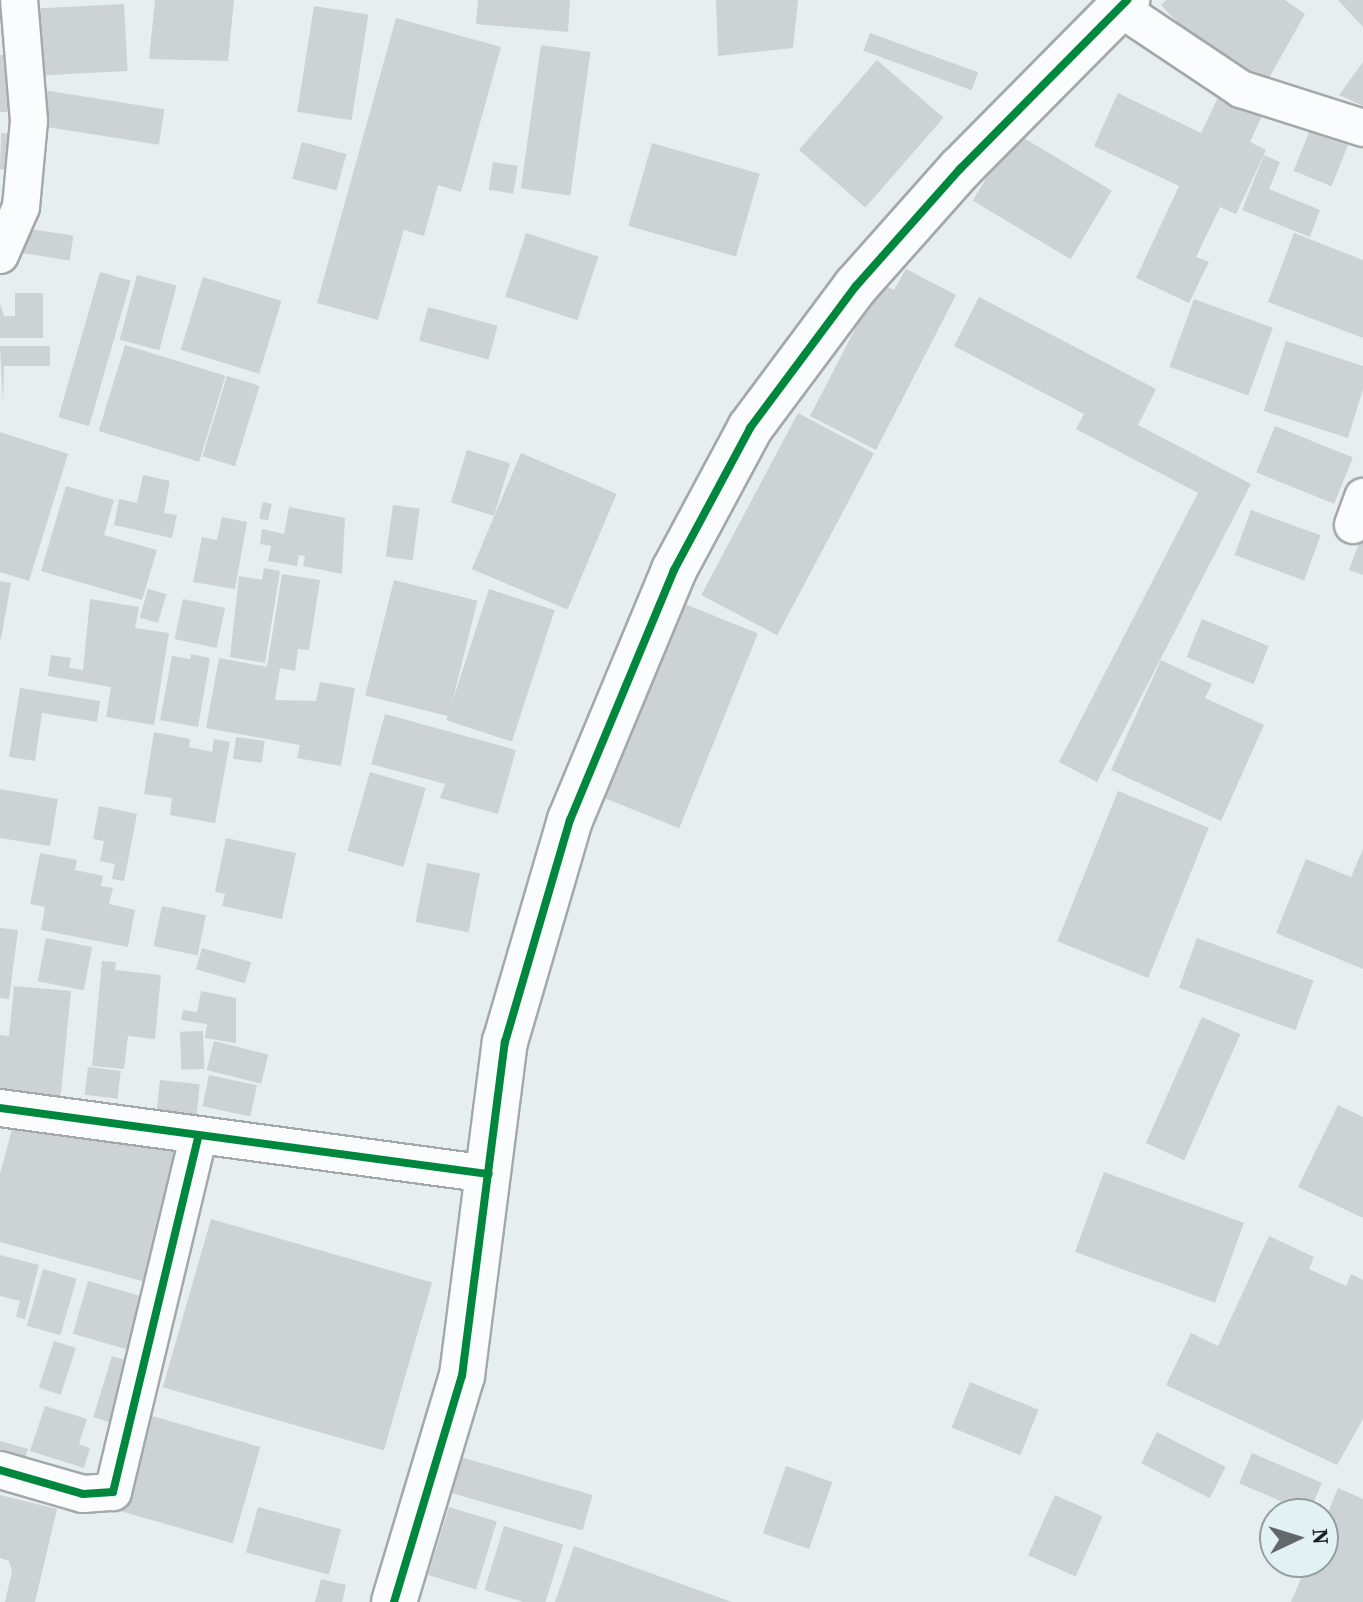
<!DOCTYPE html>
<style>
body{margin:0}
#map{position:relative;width:1363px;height:1602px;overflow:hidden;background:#e6eeef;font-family:"Source Serif 4",serif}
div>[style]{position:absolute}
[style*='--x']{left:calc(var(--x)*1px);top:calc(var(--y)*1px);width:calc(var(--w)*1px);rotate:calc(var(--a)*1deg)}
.building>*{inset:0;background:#cdd3d4;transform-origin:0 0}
.roads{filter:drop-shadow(2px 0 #a3a9aa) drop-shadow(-2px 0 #a3a9aa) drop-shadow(0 2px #a3a9aa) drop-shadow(0 -2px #a3a9aa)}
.minor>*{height:36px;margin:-18px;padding:0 18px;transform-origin:18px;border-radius:18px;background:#fbfcfd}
.tertiary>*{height:44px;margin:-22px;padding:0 22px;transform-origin:22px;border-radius:22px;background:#fbfcfd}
.cycleway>*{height:8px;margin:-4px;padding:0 4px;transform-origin:4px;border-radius:4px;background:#00873e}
span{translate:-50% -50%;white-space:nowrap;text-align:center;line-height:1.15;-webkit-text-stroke:8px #e2f1f3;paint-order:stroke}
.north{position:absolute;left:1259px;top:1498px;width:80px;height:80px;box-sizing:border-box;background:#e2f1f3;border:2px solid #939e9f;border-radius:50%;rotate:86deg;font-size:22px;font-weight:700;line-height:32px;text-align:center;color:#1c2122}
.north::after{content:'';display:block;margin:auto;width:28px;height:36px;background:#63696a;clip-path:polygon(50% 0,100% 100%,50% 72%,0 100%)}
</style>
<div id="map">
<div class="building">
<div style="clip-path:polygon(155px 0,234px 0,228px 61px,149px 59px)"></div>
<div style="clip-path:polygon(478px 0,570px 0,568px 32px,476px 24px)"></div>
<div style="clip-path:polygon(716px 0,798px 0,793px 48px,718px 56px)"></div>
<div style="clip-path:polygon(1166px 0,1285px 0,1305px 14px,1266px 83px,1222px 57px,1216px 63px,1161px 5px)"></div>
<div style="clip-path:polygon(1338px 0,1363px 0,1363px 27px)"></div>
<div style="left:124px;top:4px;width:67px;height:93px;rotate:87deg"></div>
<div style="left:314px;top:6px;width:55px;height:107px;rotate:9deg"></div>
<div style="clip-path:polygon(396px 18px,501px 47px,461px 192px,438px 185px,424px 236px,404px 230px,378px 320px,317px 303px)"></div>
<div style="left:870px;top:33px;width:115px;height:19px;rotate:20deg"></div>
<div style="left:541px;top:45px;width:50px;height:145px;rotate:8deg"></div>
<div style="left:0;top:55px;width:13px;height:57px"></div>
<div style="left:877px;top:60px;width:88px;height:119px;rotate:41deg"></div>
<div style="clip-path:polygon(1363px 62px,1363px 106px,1339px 95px)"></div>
<div style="clip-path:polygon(1224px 85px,1267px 105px,1250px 142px,1266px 150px,1236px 214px,1220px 207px,1196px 257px,1209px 262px,1189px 303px,1136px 278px,1179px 186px,1094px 146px,1118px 93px,1201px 133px)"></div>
<div style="left:43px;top:90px;width:123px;height:36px;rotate:9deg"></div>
<div style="left:1310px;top:130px;width:41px;height:44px;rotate:22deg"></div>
<div style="left:1014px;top:132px;width:114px;height:80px;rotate:31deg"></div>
<div style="clip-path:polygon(1px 133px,13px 134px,10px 170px,0 169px)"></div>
<div style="left:302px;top:142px;width:46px;height:38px;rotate:15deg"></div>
<div style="left:652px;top:143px;width:112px;height:86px;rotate:16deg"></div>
<div style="clip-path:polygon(1264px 155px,1280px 162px,1269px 189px,1320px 210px,1310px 237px,1242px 210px)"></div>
<div style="left:493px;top:162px;width:25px;height:28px;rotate:9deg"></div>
<div style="left:24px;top:228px;width:50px;height:25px;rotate:9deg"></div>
<div style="left:526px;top:233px;width:76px;height:67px;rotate:18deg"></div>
<div style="clip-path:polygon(1294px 233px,1363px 260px,1363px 338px,1268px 302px)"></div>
<div style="clip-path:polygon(906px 269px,956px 295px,876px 450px,810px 416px,879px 283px,894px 290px)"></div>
<div style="left:100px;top:272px;width:32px;height:151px;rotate:16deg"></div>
<div style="left:137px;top:275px;width:41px;height:67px;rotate:15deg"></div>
<div style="left:203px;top:277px;width:82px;height:76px;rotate:17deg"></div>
<div style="clip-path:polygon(15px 293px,43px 293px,43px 338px,0 338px,0 304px,4px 316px,15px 316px)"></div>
<div style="clip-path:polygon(979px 297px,1156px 389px,1138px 425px,1251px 484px,1097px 782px,1059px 762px,1198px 493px,1076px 429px,1084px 414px,954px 346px)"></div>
<div style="left:1194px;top:299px;width:84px;height:72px;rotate:20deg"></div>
<div style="left:428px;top:307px;width:72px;height:35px;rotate:15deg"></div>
<div style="clip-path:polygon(1286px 341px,1363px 366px,1363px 389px,1348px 438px,1264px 411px)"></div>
<div style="left:125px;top:345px;width:105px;height:90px;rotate:17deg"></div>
<div style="clip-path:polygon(0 346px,50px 346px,50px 366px,4px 366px,3px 404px)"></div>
<div style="left:227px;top:376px;width:34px;height:84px;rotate:17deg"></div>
<div style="left:798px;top:413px;width:86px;height:206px;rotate:28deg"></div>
<div style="left:1275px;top:426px;width:84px;height:50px;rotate:22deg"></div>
<div style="clip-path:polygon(0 432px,68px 454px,29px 581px,0 572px)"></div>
<div style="left:467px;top:450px;width:45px;height:55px;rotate:17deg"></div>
<div style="left:521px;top:453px;width:104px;height:126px;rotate:23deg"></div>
<div style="clip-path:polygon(143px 475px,170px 481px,164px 513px,177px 515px,172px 538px,114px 525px,119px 499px,137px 503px)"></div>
<div style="clip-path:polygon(66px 486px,114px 500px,104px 535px,157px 550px,142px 600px,41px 571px)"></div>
<div style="left:263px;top:502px;width:9px;height:17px;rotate:13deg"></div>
<div style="left:393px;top:505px;width:27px;height:52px;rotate:8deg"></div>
<div style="clip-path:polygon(289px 507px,345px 518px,342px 574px,303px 566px,305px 556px,299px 555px,297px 566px,268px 561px,271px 546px,260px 544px,262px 529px,284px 534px)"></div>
<div style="left:1251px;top:510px;width:74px;height:48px;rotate:20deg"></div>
<div style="clip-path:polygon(222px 517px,247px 522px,235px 589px,193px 582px,202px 537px,217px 540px)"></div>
<div style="clip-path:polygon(1363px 532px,1363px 575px,1349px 570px)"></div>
<div style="clip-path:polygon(264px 568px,280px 571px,265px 663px,230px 657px,239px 576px,262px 580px)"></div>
<div style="clip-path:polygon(282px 574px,320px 580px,309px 650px,298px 649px,295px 671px,280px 668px,275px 700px,316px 701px,320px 682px,355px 688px,341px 766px,297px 758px,300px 745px,206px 728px,219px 658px,267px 667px)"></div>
<div style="left:394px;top:580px;width:86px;height:119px;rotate:14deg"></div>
<div style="clip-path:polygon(0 581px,11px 583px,1px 639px,0 639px)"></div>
<div style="left:148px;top:589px;width:19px;height:30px;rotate:16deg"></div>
<div style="left:489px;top:589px;width:69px;height:138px;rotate:18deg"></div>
<div style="clip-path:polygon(90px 599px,139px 607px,135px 628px,169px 633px,154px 725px,106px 717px,111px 687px,48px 676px,51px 655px,71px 658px,69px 668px,83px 670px)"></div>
<div style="left:183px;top:599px;width:43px;height:41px;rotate:12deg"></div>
<div style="left:680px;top:602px;width:84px;height:210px;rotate:22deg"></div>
<div style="left:1202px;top:619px;width:72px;height:41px;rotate:22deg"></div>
<div style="clip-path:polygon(191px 654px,210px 658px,198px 727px,160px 720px,172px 656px,190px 659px)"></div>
<div style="clip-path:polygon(1161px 660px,1212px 684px,1205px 698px,1264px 725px,1221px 821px,1111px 770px)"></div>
<div style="clip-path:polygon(20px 688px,100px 701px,97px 722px,42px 713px,35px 761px,9px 757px)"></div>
<div style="clip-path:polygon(385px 714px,516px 750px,498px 814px,440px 798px,445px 784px,371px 764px)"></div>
<div style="clip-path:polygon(154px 732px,190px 739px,189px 747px,212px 752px,214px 739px,230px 742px,215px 823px,170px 815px,172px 798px,144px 794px)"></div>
<div style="left:236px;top:737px;width:29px;height:22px;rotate:8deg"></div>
<div style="left:370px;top:772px;width:58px;height:82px;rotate:16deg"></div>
<div style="clip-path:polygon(0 789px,58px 799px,50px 846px,0 838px)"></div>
<div style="left:1118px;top:791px;width:98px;height:162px;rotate:22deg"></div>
<div style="clip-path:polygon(99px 806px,137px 814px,124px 881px,112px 879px,115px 864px,100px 861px,104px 841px,93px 839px)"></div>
<div style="clip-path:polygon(226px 838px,296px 853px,282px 919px,222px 906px,225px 894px,215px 892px)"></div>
<div style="clip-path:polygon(1363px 849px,1363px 969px,1276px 933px,1306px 859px,1351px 877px)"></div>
<div style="clip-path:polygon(40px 853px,77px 860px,75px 870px,103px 876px,101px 886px,113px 888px,109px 904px,135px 910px,128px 947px,41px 930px,45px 907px,30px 904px)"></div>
<div style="left:427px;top:863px;width:54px;height:60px;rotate:11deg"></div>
<div style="left:162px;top:906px;width:45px;height:41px;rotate:12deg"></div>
<div style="clip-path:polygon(0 928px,18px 930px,9px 999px,0 998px)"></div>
<div style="left:46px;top:938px;width:47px;height:44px;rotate:11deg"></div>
<div style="left:1197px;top:938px;width:124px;height:53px;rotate:20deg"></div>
<div style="left:202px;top:948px;width:51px;height:22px;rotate:16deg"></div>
<div style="clip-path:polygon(102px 961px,116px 962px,115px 970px,161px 975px,155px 1039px,128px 1036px,124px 1069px,92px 1066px)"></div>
<div style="clip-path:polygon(14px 986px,71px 991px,60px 1103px,0 1097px,0 1035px,9px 1036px)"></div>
<div style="clip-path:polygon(201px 991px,236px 998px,236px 1043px,205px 1038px,207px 1024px,181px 1020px,183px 1010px,197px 1012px)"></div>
<div style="left:1202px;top:1017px;width:42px;height:138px;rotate:24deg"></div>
<div style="left:203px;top:1031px;width:38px;height:23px;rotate:88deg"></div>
<div style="left:214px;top:1041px;width:56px;height:30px;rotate:14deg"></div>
<div style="left:88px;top:1067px;width:33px;height:28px;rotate:7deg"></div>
<div style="left:209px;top:1075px;width:49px;height:32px;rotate:12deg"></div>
<div style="left:160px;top:1080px;width:40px;height:35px;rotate:6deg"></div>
<div style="clip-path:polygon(1338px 1105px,1363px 1117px,1363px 1218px,1298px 1187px)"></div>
<div style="clip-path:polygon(14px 1122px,188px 1146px,149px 1283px,0 1242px,0 1174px)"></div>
<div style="left:1104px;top:1172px;width:149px;height:85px;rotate:20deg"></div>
<div style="left:211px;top:1219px;width:230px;height:175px;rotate:16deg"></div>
<div style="clip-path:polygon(1269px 1236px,1314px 1257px,1309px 1269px,1346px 1286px,1351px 1274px,1363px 1280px,1363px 1419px,1337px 1465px,1166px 1385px,1191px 1333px,1218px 1346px)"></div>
<div style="clip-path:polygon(0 1255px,39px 1265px,25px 1319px,16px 1317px,20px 1301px,0 1296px)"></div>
<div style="left:43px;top:1269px;width:35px;height:59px;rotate:16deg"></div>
<div style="left:88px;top:1281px;width:60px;height:55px;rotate:16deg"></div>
<div style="left:54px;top:1341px;width:23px;height:49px;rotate:18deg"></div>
<div style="left:112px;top:1356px;width:21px;height:64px;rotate:17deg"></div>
<div style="left:970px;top:1382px;width:74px;height:49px;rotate:22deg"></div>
<div style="clip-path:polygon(45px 1406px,87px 1419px,79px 1444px,90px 1448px,84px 1468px,30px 1451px)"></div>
<div style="left:145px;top:1414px;width:120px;height:100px;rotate:16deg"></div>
<div style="left:1157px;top:1432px;width:77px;height:35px;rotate:27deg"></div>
<div style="clip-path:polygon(0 1441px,28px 1449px,21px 1470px,0 1464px)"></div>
<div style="left:1252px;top:1453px;width:76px;height:33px;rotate:23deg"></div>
<div style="left:460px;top:1457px;width:138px;height:37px;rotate:16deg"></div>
<div style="left:786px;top:1466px;width:49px;height:71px;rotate:19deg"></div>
<div style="clip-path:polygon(1338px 1488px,1363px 1499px,1363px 1602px,1291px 1602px,1308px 1562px,1323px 1562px,1323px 1525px)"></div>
<div style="clip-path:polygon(0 1495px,57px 1509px,35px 1602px,5px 1602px,12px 1571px,9px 1561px,0 1558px)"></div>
<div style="left:1055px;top:1495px;width:52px;height:66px;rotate:24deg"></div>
<div style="left:258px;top:1507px;width:86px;height:47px;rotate:15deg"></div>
<div style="left:449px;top:1507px;width:50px;height:71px;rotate:17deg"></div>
<div style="left:504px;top:1526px;width:62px;height:67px;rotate:17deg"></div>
<div style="clip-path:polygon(574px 1546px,732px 1602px,555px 1602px)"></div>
<div style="clip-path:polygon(321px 1579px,346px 1585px,342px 1602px,315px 1602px)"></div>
</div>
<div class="roads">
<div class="minor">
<div style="--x:1118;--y:7;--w:148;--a:33.7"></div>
<div style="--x:1241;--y:89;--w:128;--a:17.7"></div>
<div style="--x:0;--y:255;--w:52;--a:-66.4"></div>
<div style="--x:21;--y:207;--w:86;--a:-84.7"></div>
<div style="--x:29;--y:121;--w:121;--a:-94.7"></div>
<div style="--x:1353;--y:525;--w:30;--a:-70"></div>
<div style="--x:0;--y:1108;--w:493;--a:7.7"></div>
<div style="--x:0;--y:1470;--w:86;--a:16.1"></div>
<div style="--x:83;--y:1494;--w:30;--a:-4"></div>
<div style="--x:113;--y:1492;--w:364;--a:-76.5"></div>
</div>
<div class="tertiary">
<div style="--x:394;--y:1602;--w:236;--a:-73.3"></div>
<div style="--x:462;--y:1376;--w:337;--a:-82.7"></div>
<div style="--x:505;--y:1042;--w:231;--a:-73.7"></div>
<div style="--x:570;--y:820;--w:271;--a:-67.4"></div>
<div style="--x:674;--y:570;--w:161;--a:-61.8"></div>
<div style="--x:750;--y:428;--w:177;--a:-53.3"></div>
<div style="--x:856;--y:286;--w:157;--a:-48.4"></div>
<div style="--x:960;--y:169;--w:238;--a:-45.3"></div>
</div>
</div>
<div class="cycleway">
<div style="--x:0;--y:1108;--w:493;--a:7.7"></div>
<div style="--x:0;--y:1470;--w:86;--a:16.1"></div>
<div style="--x:83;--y:1494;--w:30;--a:-4"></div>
<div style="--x:113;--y:1492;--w:364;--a:-76.5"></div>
<div style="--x:394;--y:1602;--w:236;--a:-73.3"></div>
<div style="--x:462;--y:1376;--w:337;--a:-82.7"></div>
<div style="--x:505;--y:1042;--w:231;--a:-73.7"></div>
<div style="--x:570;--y:820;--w:271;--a:-67.4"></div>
<div style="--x:674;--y:570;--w:161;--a:-61.8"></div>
<div style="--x:750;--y:428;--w:177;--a:-53.3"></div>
<div style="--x:856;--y:286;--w:157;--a:-48.4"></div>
<div style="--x:960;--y:169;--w:238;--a:-45.3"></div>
</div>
<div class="north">N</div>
</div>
